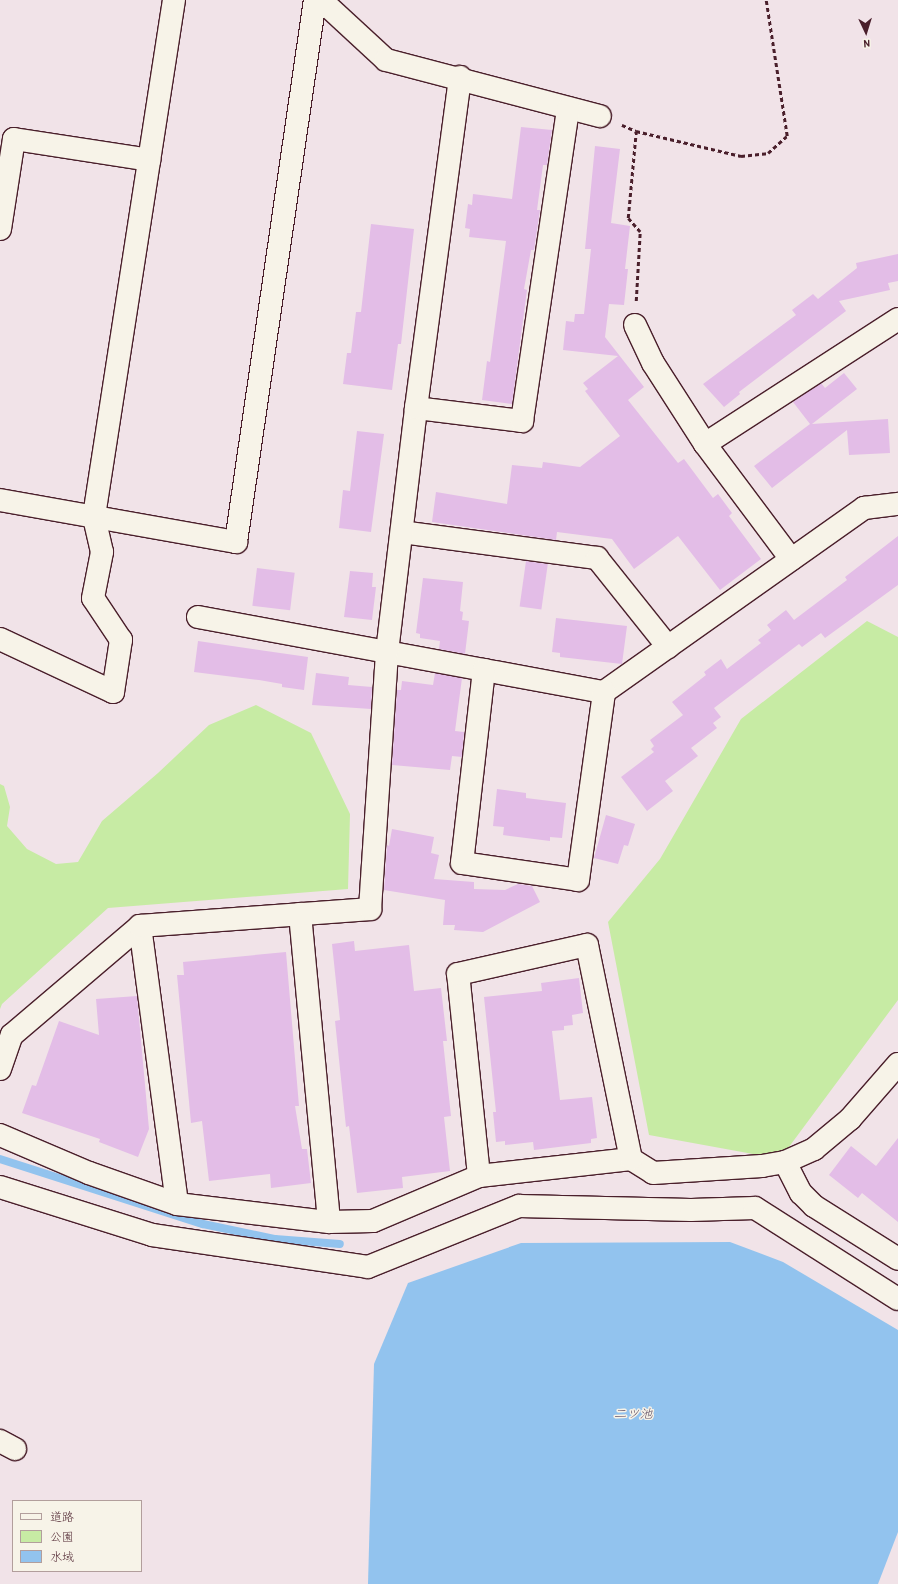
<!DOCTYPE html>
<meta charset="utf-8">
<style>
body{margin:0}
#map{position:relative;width:898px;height:1584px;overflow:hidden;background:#f1e3e8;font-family:"Patrick Hand","Klee One",sans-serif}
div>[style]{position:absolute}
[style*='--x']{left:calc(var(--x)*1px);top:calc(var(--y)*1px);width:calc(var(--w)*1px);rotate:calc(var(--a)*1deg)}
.green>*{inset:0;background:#c7eba4}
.water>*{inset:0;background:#92c3ee}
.stream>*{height:8px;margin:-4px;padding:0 4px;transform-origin:4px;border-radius:4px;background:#92c3ee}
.building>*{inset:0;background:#e3bde7;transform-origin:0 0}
.path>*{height:2.5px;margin-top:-1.25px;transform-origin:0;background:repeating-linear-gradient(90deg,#4a1f2b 0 4px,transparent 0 7px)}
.roads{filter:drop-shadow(1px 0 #4a1f2b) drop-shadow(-1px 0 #4a1f2b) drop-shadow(0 1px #4a1f2b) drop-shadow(0 -1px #4a1f2b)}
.minor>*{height:22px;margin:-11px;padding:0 11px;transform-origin:11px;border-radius:11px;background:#f7f3e8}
span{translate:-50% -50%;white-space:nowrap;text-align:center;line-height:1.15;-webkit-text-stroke:3px #f7f3e8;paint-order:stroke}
.water-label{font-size:13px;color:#605066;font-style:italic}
.legend{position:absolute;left:12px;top:1500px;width:130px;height:72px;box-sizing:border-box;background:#f7f3e8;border:1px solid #b29e9c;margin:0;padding:5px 7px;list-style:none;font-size:12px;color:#4a1f2b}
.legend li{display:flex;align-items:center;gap:8px;height:20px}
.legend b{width:20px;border:1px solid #b29e9c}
.north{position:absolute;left:846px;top:12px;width:40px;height:40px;-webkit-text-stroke:3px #f7f3e8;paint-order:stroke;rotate:176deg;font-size:11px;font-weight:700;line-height:16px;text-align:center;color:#4a1f2b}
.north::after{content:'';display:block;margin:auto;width:14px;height:18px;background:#4a1f2b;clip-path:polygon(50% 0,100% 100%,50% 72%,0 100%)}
</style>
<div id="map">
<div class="green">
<div style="clip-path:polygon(867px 621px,898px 637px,898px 1000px,780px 1159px,649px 1135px,608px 922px,660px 859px,741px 719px)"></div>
<div style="clip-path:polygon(256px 705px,311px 733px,350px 814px,348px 889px,108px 908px,2px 1004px,0 1009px,0 784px,4px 786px,10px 807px,7px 826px,27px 849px,56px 864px,78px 862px,102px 821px,158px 773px,209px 725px)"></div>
</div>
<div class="water">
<div style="clip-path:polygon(730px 1242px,783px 1262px,898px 1330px,898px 1532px,878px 1584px,368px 1584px,374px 1364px,408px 1283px,521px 1243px)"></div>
</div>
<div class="stream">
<div style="--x:0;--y:1159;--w:213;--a:17.8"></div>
<div style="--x:203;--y:1224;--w:74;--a:11.8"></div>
<div style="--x:275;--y:1239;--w:65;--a:4.4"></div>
</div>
<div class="building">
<div style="clip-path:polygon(521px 127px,552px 130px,547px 165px,543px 165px,537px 210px,540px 210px,534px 250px,531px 250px,524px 289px,527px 290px,512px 404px,482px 400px,487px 361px,490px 362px,506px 241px,469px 237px,470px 229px,465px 228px,468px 204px,472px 205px,473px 194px,512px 199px)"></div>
<div style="clip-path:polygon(595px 146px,620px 149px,611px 223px,630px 226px,625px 269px,628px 269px,624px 305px,609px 304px,605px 337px,644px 387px,628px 400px,678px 463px,684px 459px,713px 498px,718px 494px,732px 513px,729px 516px,761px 559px,720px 590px,678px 536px,634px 569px,612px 539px,557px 532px,556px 540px,432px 522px,436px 492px,507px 504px,512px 465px,542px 468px,543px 462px,580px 467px,620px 436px,585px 391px,588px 389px,583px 383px,618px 356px,563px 350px,566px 321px,574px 322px,575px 314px,584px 314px,591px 249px,585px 249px)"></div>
<div style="clip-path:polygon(371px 224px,414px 229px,401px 344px,398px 344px,392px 390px,343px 384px,347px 353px,351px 353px,356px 312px,361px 312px)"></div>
<div style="clip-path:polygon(898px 254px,898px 281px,888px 283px,890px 290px,839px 301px,846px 311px,739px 392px,740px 394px,724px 407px,703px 384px,796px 315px,792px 310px,813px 294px,818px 299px,857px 268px,856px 263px)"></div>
<div style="clip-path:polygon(844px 373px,857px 389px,812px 424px,888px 419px,890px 453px,849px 455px,847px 430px,772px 488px,754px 466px,810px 424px,793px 402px,821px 383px,825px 388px)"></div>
<div style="clip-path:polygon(357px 431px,384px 434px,371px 532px,339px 528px,343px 490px,350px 491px)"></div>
<div style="clip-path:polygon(898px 536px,898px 585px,825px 638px,821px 633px,802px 647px,799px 644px,714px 708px,721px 717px,713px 723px,717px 728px,691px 748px,698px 756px,665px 781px,673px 791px,647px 811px,621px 777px,654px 752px,651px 749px,654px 746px,650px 740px,683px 715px,672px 702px,706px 675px,704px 672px,721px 659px,727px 669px,761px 643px,758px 640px,771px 630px,767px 625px,786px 610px,794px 620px,847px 580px,845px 577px)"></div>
<div style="left:526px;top:561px;width:22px;height:46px;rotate:8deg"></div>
<div style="left:257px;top:568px;width:38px;height:38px;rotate:7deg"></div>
<div style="clip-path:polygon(350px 571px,373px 573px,372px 587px,376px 587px,372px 620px,344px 617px)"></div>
<div style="clip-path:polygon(423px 578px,463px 582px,460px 611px,463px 612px,462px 620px,469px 621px,465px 654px,439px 649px,440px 641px,420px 638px,420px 634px,416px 633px)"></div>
<div style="clip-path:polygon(556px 618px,627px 626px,622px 664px,560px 657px,560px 653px,552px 652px)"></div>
<div style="clip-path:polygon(198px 641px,308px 657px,304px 690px,282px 687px,282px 684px,259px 680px,194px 672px)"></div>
<div style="clip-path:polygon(316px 673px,349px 677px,348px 685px,372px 687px,371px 709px,312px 705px)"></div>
<div style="clip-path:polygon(435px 673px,462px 678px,455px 731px,464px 732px,462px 757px,452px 756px,450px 770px,392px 765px,397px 690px,401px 690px,402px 681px,433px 685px)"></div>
<div style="clip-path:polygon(497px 789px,526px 793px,526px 798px,566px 803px,562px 838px,550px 837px,550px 841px,503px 835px,504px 827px,493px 826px)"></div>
<div style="clip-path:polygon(606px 815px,635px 824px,628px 846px,624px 845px,618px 864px,594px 858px)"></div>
<div style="clip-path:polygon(392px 829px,434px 837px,431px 853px,439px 855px,434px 879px,474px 882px,474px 889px,505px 890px,518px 884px,532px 886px,540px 902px,483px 932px,454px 930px,455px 925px,443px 925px,445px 900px,384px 890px,387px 845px,389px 846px)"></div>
<div style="clip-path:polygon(354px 941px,355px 951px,409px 945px,414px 991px,441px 988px,447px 1041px,443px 1041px,451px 1116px,444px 1117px,450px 1171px,402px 1177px,403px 1188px,357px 1193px,349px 1126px,346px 1127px,335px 1021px,340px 1020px,332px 944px)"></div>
<div style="clip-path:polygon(286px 952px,299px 1106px,295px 1106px,302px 1149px,307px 1149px,311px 1183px,271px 1188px,270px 1174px,209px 1181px,202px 1121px,191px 1123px,177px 975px,184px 975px,183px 962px)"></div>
<div style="clip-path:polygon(579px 978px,583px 1013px,572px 1015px,573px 1025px,564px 1026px,564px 1030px,552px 1031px,560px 1100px,592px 1097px,597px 1138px,591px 1139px,591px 1143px,534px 1150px,533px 1142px,505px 1145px,505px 1141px,496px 1142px,493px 1112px,496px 1112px,484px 997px,542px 991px,541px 983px)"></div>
<div style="clip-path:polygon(137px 996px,149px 1129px,138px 1157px,99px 1142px,100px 1139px,22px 1113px,32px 1085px,36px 1086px,59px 1021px,99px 1035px,96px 999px)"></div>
<div style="clip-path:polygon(898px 1138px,898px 1222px,862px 1193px,858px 1198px,829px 1175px,851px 1146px,876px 1166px)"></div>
</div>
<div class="path">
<div style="--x:622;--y:125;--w:15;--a:23"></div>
<div style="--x:636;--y:131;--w:108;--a:13.4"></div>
<div style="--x:741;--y:156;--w:27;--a:-6"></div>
<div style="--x:768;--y:153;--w:25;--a:-42"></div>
<div style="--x:787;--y:136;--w:138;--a:-98.8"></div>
<div style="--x:636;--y:301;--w:69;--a:-86.7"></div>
<div style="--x:640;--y:232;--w:18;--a:-131"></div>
<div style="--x:628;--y:218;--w:87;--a:-84.7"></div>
</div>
<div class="roads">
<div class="minor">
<div style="--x:321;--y:0;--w:88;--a:42.7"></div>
<div style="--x:386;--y:60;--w:221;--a:14.7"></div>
<div style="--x:0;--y:229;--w:91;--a:-81.2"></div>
<div style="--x:14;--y:139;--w:137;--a:8.8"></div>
<div style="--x:635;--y:325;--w:42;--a:64.7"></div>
<div style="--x:653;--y:363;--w:96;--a:57.3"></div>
<div style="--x:705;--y:444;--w:144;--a:53.2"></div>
<div style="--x:416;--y:408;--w:107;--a:7"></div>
<div style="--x:522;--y:421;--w:316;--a:-81.6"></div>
<div style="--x:705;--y:444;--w:230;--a:-32.9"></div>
<div style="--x:0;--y:500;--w:240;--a:10.1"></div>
<div style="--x:236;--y:542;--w:548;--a:-81.71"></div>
<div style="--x:402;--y:532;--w:197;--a:7.6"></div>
<div style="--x:597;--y:558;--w:114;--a:51.4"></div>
<div style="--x:198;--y:617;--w:413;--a:10.5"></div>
<div style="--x:604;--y:692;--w:319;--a:-35.3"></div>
<div style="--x:864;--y:508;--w:34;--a:-7"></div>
<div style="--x:0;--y:639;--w:125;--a:25.1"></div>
<div style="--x:113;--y:692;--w:53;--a:-81.3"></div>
<div style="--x:121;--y:640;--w:50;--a:-123.7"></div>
<div style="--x:93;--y:598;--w:47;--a:-78.9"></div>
<div style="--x:102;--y:552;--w:37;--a:-103"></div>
<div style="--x:94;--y:516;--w:522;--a:-81.19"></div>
<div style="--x:484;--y:670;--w:194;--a:96.5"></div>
<div style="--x:462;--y:863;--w:117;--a:8.3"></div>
<div style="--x:578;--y:880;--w:190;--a:-82.1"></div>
<div style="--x:300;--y:914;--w:309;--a:84.6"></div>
<div style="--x:140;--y:926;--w:280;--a:82.4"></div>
<div style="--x:0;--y:1069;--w:36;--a:-71"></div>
<div style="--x:12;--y:1035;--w:168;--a:-40.4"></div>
<div style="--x:140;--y:926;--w:231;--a:-4.2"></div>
<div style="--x:370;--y:909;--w:258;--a:-86.2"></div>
<div style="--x:387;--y:652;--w:246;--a:-83.2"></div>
<div style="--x:416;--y:408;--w:334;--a:-82.4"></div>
<div style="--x:0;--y:1135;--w:97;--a:23.1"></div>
<div style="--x:89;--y:1173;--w:93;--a:19.4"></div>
<div style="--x:177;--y:1204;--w:153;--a:6.8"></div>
<div style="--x:329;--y:1222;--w:44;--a:-1.3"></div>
<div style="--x:373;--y:1221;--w:115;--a:-23"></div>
<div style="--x:479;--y:1176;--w:153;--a:-6.4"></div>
<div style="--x:631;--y:1159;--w:26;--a:32"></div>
<div style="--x:653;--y:1173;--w:109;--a:-3.7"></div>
<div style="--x:762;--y:1166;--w:23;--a:-10"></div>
<div style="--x:785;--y:1162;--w:35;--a:63"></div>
<div style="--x:801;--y:1193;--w:18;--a:45"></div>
<div style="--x:814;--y:1206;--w:99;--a:32.2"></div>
<div style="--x:785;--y:1162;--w:32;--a:-24"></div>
<div style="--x:814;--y:1149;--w:47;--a:-39.8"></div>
<div style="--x:850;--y:1119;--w:73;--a:-48.9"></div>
<div style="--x:479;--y:1176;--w:203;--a:-95.9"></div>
<div style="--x:458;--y:974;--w:132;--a:-12.7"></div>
<div style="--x:587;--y:945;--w:218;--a:78.4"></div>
<div style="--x:0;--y:1187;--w:159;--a:17.5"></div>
<div style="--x:152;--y:1235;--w:218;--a:8.4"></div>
<div style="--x:368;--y:1267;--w:163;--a:-22"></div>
<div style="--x:519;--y:1206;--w:172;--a:1.3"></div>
<div style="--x:691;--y:1210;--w:64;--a:-1.8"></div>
<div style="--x:755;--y:1208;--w:169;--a:32.5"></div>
<div style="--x:0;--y:1441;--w:17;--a:28"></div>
</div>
</div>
<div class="water-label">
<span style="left:633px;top:1413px">二ツ池</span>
</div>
<ul class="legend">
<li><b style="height:5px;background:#f7f3e8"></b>道路</li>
<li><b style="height:11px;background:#c7eba4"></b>公園</li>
<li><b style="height:11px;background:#92c3ee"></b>水域</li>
</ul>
<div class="north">N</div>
</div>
